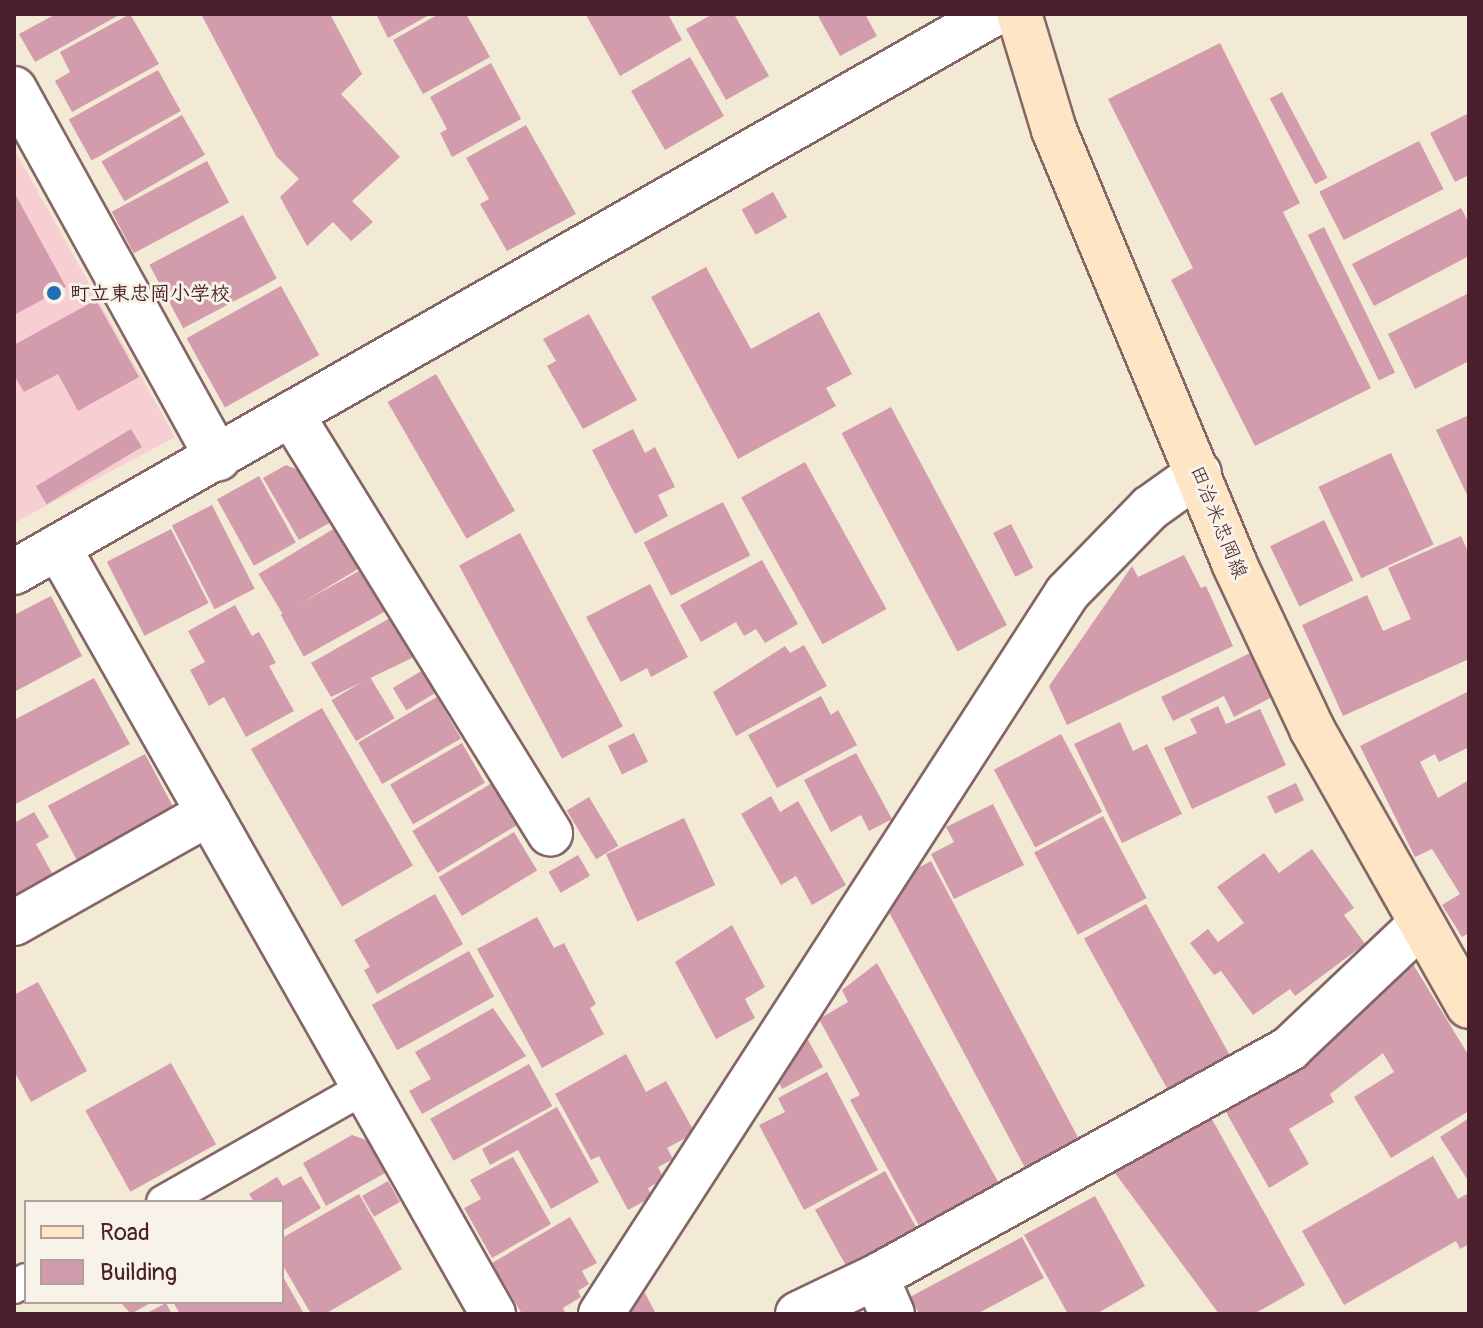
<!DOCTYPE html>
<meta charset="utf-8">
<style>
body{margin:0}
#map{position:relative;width:1483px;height:1328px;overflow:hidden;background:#f2ead4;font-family:Pangolin,"Klee One",sans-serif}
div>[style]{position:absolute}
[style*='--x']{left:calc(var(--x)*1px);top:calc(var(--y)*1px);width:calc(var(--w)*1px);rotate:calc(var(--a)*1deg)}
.built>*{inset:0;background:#f7cfd3}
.building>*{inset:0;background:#d39cad;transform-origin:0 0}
.roads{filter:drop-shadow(2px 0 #856666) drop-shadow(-2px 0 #856666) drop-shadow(0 2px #856666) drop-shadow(0 -2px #856666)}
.lane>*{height:32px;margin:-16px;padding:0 16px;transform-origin:16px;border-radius:16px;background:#fff}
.street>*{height:44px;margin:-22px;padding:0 22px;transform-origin:22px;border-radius:22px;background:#fff}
.secondary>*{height:44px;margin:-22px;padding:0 22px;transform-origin:22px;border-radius:22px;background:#fee5c5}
.dots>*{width:22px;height:22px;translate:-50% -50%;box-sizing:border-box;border:4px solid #f7f3e8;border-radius:50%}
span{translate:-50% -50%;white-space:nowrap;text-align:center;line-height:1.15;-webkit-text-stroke:6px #f7f3e8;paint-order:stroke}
.poi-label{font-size:20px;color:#4a1f2b;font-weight:700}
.left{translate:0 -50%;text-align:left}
.street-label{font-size:20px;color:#4a1f2b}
.frame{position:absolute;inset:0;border:16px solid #4a1f2b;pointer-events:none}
.legend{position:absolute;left:24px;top:1200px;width:260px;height:104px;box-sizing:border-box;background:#f7f3e8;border:2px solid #b29e9c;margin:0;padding:10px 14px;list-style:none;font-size:24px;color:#4a1f2b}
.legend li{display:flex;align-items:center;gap:16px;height:40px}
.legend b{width:40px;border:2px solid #b29e9c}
</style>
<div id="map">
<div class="built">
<div style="clip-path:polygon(14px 149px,175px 437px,14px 523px)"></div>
</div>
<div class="building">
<div style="clip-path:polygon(56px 14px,121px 14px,35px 62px,19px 34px)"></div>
<div style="clip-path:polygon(130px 14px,159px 64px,72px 112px,55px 81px,70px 72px,60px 52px)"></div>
<div style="clip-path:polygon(201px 14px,330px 14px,362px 74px,341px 94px,400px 157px,352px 201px,373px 222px,351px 241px,333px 222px,307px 246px,280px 197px,299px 179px,276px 156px)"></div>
<div style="clip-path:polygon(376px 14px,431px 14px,388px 38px)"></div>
<div style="clip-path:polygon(439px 14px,466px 14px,490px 57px,423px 94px,393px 40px)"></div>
<div style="clip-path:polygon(668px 14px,682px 40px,620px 76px,586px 15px)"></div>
<div style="clip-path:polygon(713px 14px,734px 14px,769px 76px,726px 100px,686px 29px)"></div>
<div style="clip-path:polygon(817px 14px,865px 14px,877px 36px,840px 56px)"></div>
<div style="clip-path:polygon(1220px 43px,1300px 203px,1283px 212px,1371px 388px,1255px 446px,1171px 280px,1193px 268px,1108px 99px)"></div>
<div style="left:690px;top:57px;width:68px;height:68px;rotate:60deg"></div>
<div style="clip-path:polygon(491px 63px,521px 119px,452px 157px,440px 133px,447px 129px,430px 97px)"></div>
<div style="left:158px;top:70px;width:47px;height:102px;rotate:61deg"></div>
<div style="left:1282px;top:92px;width:97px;height:14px;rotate:62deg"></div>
<div style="clip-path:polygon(1469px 113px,1469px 175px,1455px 182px,1430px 133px)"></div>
<div style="left:182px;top:115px;width:46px;height:93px;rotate:60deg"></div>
<div style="clip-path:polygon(526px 125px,576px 214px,507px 251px,480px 204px,489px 199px,466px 158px)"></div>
<div style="left:1419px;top:141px;width:54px;height:112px;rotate:63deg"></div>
<div style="left:207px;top:161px;width:47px;height:108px;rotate:62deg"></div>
<div style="clip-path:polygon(14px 192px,66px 287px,14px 315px)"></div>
<div style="left:773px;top:192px;width:29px;height:36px;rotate:61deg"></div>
<div style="clip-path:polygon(1461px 208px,1469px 223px,1469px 256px,1374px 306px,1352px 264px)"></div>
<div style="left:243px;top:215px;width:72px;height:106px;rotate:62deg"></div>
<div style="left:1324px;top:227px;width:162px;height:18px;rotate:64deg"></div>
<div style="clip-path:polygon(706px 267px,751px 349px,819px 312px,852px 374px,826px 388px,836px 406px,738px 459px,651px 297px)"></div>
<div style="left:281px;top:286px;width:79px;height:108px;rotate:61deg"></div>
<div style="clip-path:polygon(1469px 293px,1469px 361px,1415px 389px,1388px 334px)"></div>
<div style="clip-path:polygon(96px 300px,139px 377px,78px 411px,58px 374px,24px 392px,14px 375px,14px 345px)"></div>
<div style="clip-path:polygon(589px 314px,637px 400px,583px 429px,547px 366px,556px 361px,543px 339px)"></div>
<div style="left:436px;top:374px;width:158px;height:56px;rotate:60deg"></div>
<div style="left:891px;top:407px;width:247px;height:56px;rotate:62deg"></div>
<div style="clip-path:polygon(1469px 415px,1469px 499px,1436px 430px)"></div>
<div style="left:131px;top:429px;width:21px;height:111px;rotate:59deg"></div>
<div style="clip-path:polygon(633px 429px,645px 453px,655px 447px,675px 487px,658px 495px,668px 516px,635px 534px,592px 450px)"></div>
<div style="left:1391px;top:453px;width:101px;height:80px;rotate:65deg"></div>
<div style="left:805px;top:462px;width:168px;height:73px;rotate:61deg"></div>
<div style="clip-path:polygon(286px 465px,317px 478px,340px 517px,299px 540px,263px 478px)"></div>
<div style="left:259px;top:476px;width:76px;height:48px;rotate:61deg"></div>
<div style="left:723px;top:502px;width:60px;height:89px;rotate:63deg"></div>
<div style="left:212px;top:505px;width:94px;height:45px;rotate:63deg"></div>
<div style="left:1324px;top:520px;width:67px;height:60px;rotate:64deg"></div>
<div style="left:1011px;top:524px;width:49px;height:20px;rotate:63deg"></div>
<div style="left:340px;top:525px;width:47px;height:95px;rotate:59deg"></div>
<div style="left:171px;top:529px;width:83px;height:72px;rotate:63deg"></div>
<div style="left:520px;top:533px;width:219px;height:69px;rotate:62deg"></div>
<div style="clip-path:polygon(1461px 536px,1469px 554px,1469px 659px,1343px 716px,1302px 625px,1367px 595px,1383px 631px,1411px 619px,1388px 568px)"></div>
<div style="clip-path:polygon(1184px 555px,1201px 588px,1206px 586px,1233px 646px,1067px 725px,1049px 686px,1132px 566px,1138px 577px)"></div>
<div style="clip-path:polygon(762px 560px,798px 624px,765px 643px,756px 629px,744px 636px,736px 622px,701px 642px,680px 605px)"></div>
<div style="left:368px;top:566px;width:48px;height:100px;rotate:61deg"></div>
<div style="clip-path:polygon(650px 584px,688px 657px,651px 677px,647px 668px,621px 682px,586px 617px)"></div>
<div style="clip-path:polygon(51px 596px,82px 656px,14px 692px,14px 615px)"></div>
<div style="clip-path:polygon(235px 605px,252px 636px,259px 632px,276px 663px,269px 666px,294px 711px,246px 737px,224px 697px,209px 706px,190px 670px,205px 662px,188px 631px)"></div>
<div style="clip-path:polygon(390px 618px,414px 657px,331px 697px,311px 663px)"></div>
<div style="clip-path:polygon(804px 645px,827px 686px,736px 736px,713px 692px,785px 646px,790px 653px)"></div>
<div style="clip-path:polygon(1250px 653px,1272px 697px,1234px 717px,1224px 696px,1173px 721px,1161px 697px)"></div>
<div style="left:428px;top:667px;width:26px;height:41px;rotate:59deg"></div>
<div style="left:370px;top:677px;width:48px;height:45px;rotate:59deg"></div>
<div style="clip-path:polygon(94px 678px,130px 744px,14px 805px,14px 720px)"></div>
<div style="clip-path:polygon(1469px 691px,1469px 747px,1439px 762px,1435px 754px,1420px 762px,1438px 798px,1469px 780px,1469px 933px,1462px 937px,1442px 905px,1460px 894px,1432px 849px,1415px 857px,1360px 746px)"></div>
<div style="clip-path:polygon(821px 696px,831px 715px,838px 710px,857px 745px,777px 788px,748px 735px)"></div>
<div style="left:437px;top:697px;width:48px;height:91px;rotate:60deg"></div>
<div style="clip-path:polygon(1218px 706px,1226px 724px,1260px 709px,1286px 765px,1192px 809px,1164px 748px,1197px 733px,1190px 719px)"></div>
<div style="left:322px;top:708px;width:182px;height:82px;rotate:60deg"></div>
<div style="clip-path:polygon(1120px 722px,1133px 751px,1147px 744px,1182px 814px,1122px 843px,1074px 744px)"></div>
<div style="left:634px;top:733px;width:32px;height:29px;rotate:64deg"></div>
<div style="left:1061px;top:734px;width:88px;height:76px;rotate:62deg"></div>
<div style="left:462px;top:743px;width:46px;height:83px;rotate:60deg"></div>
<div style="clip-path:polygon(856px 753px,892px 819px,869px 831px,861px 815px,831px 832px,804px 780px)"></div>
<div style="left:145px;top:754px;width:70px;height:110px;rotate:62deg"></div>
<div style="left:492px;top:783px;width:49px;height:93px;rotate:59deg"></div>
<div style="left:1296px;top:783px;width:19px;height:32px;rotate:65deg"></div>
<div style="clip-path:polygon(771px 796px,780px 812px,798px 801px,846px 885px,812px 905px,796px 876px,781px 885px,741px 814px)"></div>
<div style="left:589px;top:797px;width:57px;height:26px;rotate:59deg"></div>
<div style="clip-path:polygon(993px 804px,1024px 865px,954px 899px,931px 854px,954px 842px,946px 827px)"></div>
<div style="clip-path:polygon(34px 812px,49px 837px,36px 844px,58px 884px,14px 908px,14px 823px)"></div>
<div style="left:1103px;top:816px;width:93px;height:78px;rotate:62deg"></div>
<div style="left:684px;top:818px;width:74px;height:86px;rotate:65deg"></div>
<div style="left:514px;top:832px;width:45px;height:88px;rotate:59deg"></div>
<div style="clip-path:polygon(1312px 849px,1354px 908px,1344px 915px,1365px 944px,1295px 996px,1290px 989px,1253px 1015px,1221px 971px,1214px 975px,1190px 943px,1208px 929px,1218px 942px,1244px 923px,1217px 887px,1264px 853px,1279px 873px)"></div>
<div style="left:578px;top:855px;width:24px;height:34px;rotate:60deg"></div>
<div style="left:931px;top:861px;width:318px;height:61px;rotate:62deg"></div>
<div style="clip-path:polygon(435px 894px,463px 944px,377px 994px,364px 970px,370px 967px,354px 940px)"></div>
<div style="left:1146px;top:904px;width:178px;height:71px;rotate:61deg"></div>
<div style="clip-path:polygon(537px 917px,554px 948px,564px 943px,596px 1004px,590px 1008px,604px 1034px,542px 1068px,477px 949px)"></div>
<div style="clip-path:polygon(732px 925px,765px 987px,745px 999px,755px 1018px,716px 1039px,675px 962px)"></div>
<div style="left:469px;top:951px;width:52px;height:111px;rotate:61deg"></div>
<div style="clip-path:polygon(1411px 961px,1469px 1056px,1469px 1111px,1391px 1158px,1354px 1097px,1394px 1072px,1383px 1053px,1330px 1094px,1334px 1102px,1289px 1129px,1309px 1164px,1269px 1188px,1222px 1105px)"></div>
<div style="clip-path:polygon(877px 963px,1001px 1187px,922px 1231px,850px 1100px,860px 1095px,819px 1019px,848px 1002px,842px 990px)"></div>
<div style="clip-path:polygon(38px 982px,87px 1071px,31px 1102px,14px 1071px,14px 995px)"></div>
<div style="clip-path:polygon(493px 1008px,526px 1056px,422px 1114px,409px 1091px,431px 1079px,415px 1052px)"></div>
<div style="clip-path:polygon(807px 1038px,823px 1067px,782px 1089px,778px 1081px)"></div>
<div style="clip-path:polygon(626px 1054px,646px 1092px,666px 1081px,695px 1133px,667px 1148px,673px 1159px,658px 1167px,664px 1179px,648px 1188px,652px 1197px,628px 1210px,599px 1156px,591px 1160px,555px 1094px)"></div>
<div style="left:171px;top:1063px;width:93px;height:98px;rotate:61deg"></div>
<div style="left:529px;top:1064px;width:48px;height:113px;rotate:61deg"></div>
<div style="clip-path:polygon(827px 1072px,878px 1170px,804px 1210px,759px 1125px,785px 1112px,778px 1098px)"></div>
<div style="clip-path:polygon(557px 1107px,599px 1182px,551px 1209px,518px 1150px,490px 1165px,482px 1149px)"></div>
<div style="clip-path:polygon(1209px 1114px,1305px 1285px,1254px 1314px,1219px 1314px,1112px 1169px)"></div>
<div style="clip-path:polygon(1469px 1118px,1469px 1182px,1440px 1137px)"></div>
<div style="clip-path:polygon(352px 1135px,380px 1145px,394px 1168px,326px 1206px,303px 1163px)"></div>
<div style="clip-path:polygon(1433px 1156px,1458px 1199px,1469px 1193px,1469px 1244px,1460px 1249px,1456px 1241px,1344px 1305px,1302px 1231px)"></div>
<div style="clip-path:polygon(513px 1157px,551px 1224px,492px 1258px,464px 1208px,481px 1199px,470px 1180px)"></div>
<div style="left:885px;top:1171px;width:65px;height:80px;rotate:61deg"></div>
<div style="clip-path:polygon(301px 1176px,321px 1208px,282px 1231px,282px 1202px,254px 1202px,249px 1194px,277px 1177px,283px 1186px)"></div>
<div style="left:388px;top:1181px;width:24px;height:30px;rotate:60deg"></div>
<div style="clip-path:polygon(359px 1194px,402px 1269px,325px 1314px,311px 1314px,282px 1264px,282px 1238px)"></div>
<div style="clip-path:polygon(1095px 1196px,1145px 1286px,1096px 1314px,1068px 1314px,1024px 1235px)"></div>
<div style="clip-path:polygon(570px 1217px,597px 1263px,582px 1271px,589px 1284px,578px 1291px,581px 1297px,563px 1308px,566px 1314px,522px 1314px,492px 1263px)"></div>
<div style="clip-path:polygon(1022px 1237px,1044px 1278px,977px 1314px,919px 1314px,910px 1297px)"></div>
<div style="clip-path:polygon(282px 1275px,304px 1314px,180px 1314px,173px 1302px,282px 1302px)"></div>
<div style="clip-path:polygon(645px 1293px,656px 1314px,622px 1314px,631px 1300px)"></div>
<div style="clip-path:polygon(120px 1302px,152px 1302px,131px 1314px)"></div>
<div style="clip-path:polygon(166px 1303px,172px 1314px,145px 1314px)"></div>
</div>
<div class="roads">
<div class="lane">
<div style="--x:163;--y:1202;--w:231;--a:-29.6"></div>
<div style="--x:14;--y:1287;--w:14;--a:-30"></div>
</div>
<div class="street">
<div style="--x:14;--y:89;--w:422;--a:61.1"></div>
<div style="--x:291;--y:414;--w:493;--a:58.3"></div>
<div style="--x:58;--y:547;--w:882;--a:60.44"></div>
<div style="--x:14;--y:572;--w:1127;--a:-29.68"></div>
<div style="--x:14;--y:923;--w:224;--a:-29.4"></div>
<div style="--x:876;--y:1277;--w:40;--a:66.6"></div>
<div style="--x:601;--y:1314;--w:858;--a:-57.12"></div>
<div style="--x:1067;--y:593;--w:119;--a:-45.7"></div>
<div style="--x:1150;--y:508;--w:60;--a:-35.5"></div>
<div style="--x:798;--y:1314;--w:86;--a:-25.4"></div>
<div style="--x:876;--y:1277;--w:473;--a:-28.9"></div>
<div style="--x:1290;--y:1048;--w:178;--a:-43.4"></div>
</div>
<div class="secondary">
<div style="--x:1019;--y:14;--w:121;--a:73.2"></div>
<div style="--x:1054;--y:130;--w:469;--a:67.4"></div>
<div style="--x:1234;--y:563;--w:183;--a:64.8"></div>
<div style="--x:1312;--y:729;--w:318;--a:60.5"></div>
</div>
</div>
<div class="dots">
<div style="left:54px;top:293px;background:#1f6fb2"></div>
</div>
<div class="poi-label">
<span class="left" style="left:70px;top:293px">町立東忠岡小学校</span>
</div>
<div class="street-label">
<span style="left:1219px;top:522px;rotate:68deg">田治米忠岡線</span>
</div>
<div class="frame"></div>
<ul class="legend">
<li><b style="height:10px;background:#fee5c5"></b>Road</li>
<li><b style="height:22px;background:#d39cad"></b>Building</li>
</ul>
</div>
